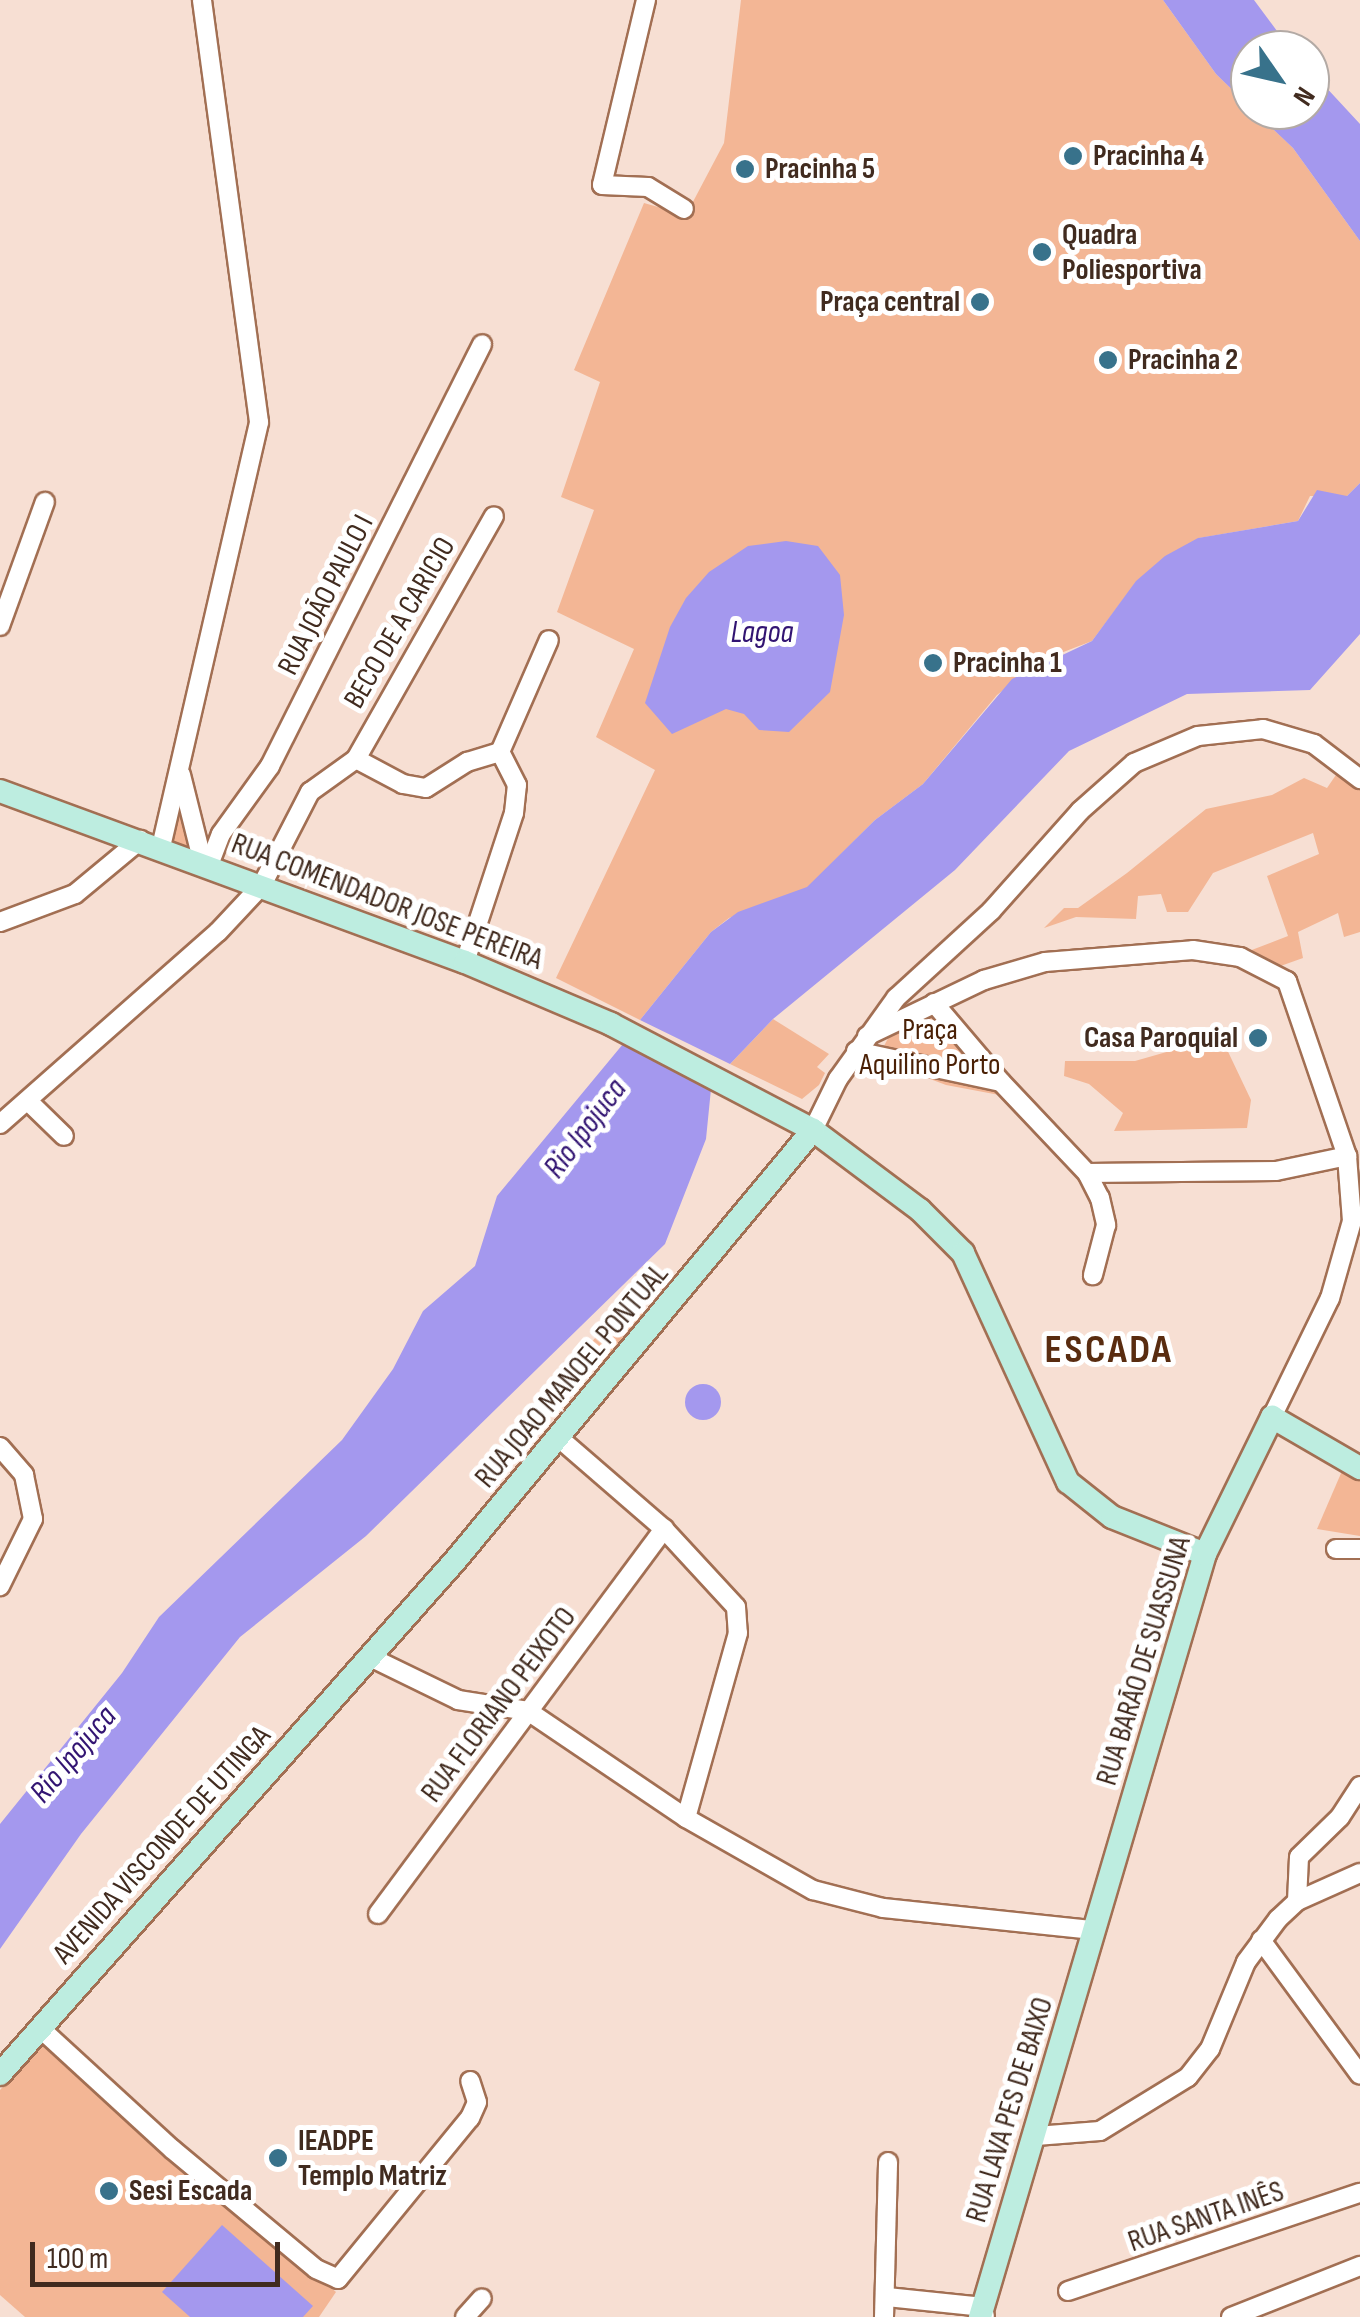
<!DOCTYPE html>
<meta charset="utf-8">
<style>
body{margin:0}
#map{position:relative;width:1360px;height:2317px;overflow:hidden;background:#f7dfd3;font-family:"Sofia Sans Condensed",sans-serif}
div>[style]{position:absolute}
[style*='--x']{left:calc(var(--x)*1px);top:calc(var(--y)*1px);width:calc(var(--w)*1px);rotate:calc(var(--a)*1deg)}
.green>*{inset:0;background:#f3b695;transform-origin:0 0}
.water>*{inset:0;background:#a498ee}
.round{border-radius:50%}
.roads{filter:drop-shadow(2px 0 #a26f53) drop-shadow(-2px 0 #a26f53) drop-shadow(0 2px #a26f53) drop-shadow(0 -2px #a26f53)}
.street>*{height:18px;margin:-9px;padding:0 9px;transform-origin:9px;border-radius:9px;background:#fff}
.secondary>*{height:22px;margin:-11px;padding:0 11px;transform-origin:11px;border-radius:11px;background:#bdede0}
.dots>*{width:28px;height:28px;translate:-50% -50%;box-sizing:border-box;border:5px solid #fff;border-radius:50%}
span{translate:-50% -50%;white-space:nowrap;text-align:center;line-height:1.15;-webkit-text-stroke:10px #fff;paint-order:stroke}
.poi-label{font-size:30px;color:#412b1f;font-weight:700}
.left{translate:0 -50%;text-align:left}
.right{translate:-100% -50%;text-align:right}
.street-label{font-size:30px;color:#412b1f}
.park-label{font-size:30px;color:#4a2005}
.water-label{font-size:32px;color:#321472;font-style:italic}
.district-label{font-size:40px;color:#592c10;font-weight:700;letter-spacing:2.5px}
.north{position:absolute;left:1230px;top:30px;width:100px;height:100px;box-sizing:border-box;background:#fff;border:2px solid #b3aaa5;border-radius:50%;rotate:124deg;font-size:28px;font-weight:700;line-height:40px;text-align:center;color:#412b1f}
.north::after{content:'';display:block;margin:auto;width:35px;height:45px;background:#38728b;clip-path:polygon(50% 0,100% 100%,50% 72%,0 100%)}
.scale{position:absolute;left:30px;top:2242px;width:250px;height:45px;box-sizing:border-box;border:5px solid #412b1f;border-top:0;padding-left:12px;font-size:30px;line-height:35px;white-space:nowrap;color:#412b1f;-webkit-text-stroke:8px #fff;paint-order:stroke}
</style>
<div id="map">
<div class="green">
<div style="clip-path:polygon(741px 0,1163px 0,1216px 74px,1293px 148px,1360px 241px,1360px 483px,1347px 496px,1310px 496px,1298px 521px,1199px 538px,1137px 581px,1092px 641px,1040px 661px,997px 695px,923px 784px,875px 820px,807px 888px,729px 918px,711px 932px,640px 1020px,556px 978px,655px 770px,596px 737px,634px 649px,557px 612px,594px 510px,561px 497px,600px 382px,574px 370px,644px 203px,686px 215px,724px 143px)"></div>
<div style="clip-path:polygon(1338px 772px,1360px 790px,1360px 932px,1344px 937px,1338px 913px,1298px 932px,1303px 958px,1264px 972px,1236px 956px,1288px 936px,1267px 876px,1319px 854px,1313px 833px,1213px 873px,1188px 912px,1167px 912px,1161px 894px,1138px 896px,1136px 919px,1076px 917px,1044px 928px,1064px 908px,1078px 908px,1127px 873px,1206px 809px,1272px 795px,1304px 778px,1327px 788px)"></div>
<div style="clip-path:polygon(181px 792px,196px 856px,154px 840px)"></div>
<div style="clip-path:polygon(935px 1007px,1020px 1099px,946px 1085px,877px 1059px,892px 1031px)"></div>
<div style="clip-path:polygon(773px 1019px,829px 1054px,817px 1067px,825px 1073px,819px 1085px,802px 1099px,730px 1064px)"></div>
<div style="clip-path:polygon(1212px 1039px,1222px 1039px,1251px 1100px,1247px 1128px,1114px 1131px,1123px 1113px,1089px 1084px,1064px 1076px,1065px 1061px,1135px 1061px)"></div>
<div style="left:627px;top:1300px;width:25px;height:64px;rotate:40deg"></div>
<div style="clip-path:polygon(1342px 1471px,1360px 1477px,1360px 1536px,1317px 1529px)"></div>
<div style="clip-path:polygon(43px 2043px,336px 2292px,319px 2317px,25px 2317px,0 2295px,0 2090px)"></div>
</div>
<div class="water">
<div style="clip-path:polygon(1163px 0,1254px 0,1291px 50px,1250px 50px,1250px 107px,1216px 74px)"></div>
<div style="clip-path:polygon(1310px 70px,1360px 124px,1360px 241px,1293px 148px,1253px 110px,1310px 110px)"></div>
<div style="clip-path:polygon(1360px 483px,1360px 634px,1310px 690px,1187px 694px,1069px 751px,955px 870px,773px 1019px,730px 1064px,640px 1020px,711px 932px,738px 912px,807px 887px,875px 820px,923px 784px,1012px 679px,1092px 641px,1136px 581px,1165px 556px,1198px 538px,1298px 521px,1317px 490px,1347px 496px)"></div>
<div style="clip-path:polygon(786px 541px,818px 546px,840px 575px,844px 615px,830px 692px,789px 732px,759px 730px,744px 714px,726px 709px,672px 734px,645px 703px,670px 627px,686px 598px,709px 572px,748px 546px)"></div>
<div style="clip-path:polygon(623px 1044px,711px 1089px,706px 1139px,665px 1244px,366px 1536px,240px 1637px,81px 1834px,0 1949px,0 1824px,122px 1673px,159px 1617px,342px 1440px,393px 1369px,423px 1311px,475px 1266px,497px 1196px)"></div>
<div class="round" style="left:685px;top:1384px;width:36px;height:36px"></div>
<div style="clip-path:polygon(222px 2225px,313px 2306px,303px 2317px,190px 2317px,162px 2292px)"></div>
</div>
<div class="roads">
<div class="street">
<div style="--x:646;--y:0;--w:190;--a:103.4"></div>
<div style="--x:602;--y:185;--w:46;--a:2.5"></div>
<div style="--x:648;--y:187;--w:42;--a:31.4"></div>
<div style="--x:0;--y:626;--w:132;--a:-70.1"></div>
<div style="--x:356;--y:759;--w:279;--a:-60.4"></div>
<div style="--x:356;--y:759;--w:53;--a:28"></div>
<div style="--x:403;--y:784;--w:23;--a:10"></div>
<div style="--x:426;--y:788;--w:49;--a:-32.4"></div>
<div style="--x:467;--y:762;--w:34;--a:-17"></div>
<div style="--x:181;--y:775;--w:91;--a:76"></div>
<div style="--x:161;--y:847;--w:436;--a:-77"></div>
<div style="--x:259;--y:422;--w:426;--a:-97.7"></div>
<div style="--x:209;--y:865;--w:33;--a:-69"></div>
<div style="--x:221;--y:834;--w:84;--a:-54.2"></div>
<div style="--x:270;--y:766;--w:472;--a:-63.3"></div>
<div style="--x:0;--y:922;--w:80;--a:-20.5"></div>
<div style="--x:75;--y:894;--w:85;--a:-39.7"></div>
<div style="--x:465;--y:962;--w:157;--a:-71.8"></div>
<div style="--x:514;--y:813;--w:28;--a:-84"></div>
<div style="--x:517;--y:785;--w:37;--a:-117"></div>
<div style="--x:500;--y:752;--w:122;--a:-66.4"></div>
<div style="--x:934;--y:1003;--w:104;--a:49.7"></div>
<div style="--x:867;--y:1036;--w:130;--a:-25.6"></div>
<div style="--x:984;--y:980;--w:64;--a:-16.4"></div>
<div style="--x:1045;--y:962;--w:148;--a:-4.6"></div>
<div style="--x:1193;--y:950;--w:48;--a:8.5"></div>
<div style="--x:1240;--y:957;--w:53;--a:27.1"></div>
<div style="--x:1287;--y:981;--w:185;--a:71.1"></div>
<div style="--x:1347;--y:1156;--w:65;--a:85.6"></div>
<div style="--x:1352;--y:1221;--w:80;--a:105.9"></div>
<div style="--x:1330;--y:1298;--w:132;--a:116"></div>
<div style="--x:856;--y:1051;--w:148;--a:12.1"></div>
<div style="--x:1001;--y:1082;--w:125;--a:46.6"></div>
<div style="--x:1087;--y:1173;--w:28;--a:63"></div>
<div style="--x:1100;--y:1198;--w:28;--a:77"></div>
<div style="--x:1106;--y:1225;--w:52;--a:104.6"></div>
<div style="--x:28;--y:1101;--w:50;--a:44.2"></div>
<div style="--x:0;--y:1124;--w:290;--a:-41.4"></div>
<div style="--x:218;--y:932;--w:64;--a:-46.9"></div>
<div style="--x:262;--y:885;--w:105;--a:-62.7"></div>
<div style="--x:310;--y:792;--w:57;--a:-35.7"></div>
<div style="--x:813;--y:1130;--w:57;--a:-63.9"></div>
<div style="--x:838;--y:1079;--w:100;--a:-54.4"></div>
<div style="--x:896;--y:998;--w:129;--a:-42.5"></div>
<div style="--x:991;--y:911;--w:134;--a:-48.3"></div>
<div style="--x:1080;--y:811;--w:72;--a:-41.6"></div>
<div style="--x:1134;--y:763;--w:69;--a:-22.9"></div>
<div style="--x:1198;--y:736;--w:65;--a:-6.1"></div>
<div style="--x:1263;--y:729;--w:53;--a:16.4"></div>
<div style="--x:1314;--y:744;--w:58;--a:37.3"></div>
<div style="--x:1087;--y:1173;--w:189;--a:-0.6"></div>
<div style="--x:1276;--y:1171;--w:73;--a:-11.9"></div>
<div style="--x:559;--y:1438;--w:139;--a:40.9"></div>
<div style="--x:664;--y:1529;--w:106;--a:47.3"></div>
<div style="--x:736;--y:1607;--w:26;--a:86"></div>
<div style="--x:738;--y:1633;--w:192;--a:105.7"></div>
<div style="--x:0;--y:1447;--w:37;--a:49"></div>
<div style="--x:24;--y:1475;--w:45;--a:78.4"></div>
<div style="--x:33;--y:1519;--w:75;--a:116.2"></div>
<div style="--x:1336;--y:1549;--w:24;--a:0"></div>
<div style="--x:370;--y:1657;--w:98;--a:26"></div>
<div style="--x:458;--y:1700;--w:71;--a:8.9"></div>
<div style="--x:528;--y:1711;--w:191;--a:34.1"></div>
<div style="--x:686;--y:1818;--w:146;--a:29.6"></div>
<div style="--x:813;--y:1890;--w:72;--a:14.4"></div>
<div style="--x:883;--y:1908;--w:212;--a:6"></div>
<div style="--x:1297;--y:1901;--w:44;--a:-87.4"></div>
<div style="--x:1299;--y:1857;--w:57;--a:-44.3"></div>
<div style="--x:1340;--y:1817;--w:37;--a:-57"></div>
<div style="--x:378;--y:1914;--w:480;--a:-53.4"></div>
<div style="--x:1261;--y:1940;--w:167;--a:53.7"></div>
<div style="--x:40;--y:2028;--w:179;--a:42.5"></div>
<div style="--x:172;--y:2149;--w:187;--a:39.8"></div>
<div style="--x:316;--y:2269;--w:24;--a:24"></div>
<div style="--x:338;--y:2279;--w:208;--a:-50.7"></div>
<div style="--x:470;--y:2118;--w:17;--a:-66"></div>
<div style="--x:477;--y:2102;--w:22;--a:-108"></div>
<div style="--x:1036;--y:2136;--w:64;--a:-4.5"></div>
<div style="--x:1100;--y:2131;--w:103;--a:-31.5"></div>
<div style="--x:1188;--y:2077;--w:36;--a:-52"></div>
<div style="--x:1210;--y:2049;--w:94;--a:-67.5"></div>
<div style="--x:1246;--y:1962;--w:54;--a:-53.3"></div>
<div style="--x:1278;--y:1919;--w:26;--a:-43"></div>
<div style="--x:1297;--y:1901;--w:69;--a:-24"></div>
<div style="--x:1068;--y:2291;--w:308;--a:-18.6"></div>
<div style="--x:887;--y:2297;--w:97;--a:5.9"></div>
<div style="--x:983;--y:2307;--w:10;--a:79"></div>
<div style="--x:465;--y:2317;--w:25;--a:-48"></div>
<div style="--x:884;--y:2317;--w:155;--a:-88.5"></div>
<div style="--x:1231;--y:2317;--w:139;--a:-21.6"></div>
</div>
<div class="secondary">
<div style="--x:0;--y:791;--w:495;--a:20.2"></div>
<div style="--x:465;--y:962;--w:159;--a:23"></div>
<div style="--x:611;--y:1024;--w:228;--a:27.7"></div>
<div style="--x:813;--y:1130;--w:134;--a:36.8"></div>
<div style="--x:920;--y:1210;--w:61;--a:45"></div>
<div style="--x:963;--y:1253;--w:252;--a:65.4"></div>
<div style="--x:1068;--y:1482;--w:56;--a:38.5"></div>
<div style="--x:1112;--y:1517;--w:100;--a:21.7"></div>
<div style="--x:0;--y:2074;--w:684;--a:-48.44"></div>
<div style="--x:454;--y:1562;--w:562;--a:-50.27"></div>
<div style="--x:980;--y:2317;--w:795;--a:-73.57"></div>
<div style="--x:1205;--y:1554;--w:153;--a:-63.9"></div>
<div style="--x:1272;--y:1417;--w:102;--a:30.1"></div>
</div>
</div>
<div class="dots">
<div style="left:1073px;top:156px;background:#38728b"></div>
<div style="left:745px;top:169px;background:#38728b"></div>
<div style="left:1042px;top:252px;background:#38728b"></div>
<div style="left:980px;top:302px;background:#38728b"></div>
<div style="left:1108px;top:360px;background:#38728b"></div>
<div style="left:933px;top:663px;background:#38728b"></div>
<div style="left:1258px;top:1038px;background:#38728b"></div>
<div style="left:278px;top:2158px;background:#38728b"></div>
<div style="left:109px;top:2191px;background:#38728b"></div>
</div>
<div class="poi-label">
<span class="left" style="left:1093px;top:156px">Pracinha 4</span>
<span class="left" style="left:765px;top:169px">Pracinha 5</span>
<span class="left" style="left:1062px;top:252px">Quadra<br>Poliesportiva</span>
<span class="right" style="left:960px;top:302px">Praça central</span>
<span class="left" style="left:1128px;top:360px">Pracinha 2</span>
<span class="left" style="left:953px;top:663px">Pracinha 1</span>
<span class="right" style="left:1238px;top:1038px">Casa Paroquial</span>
<span class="left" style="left:298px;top:2158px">IEADPE<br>Templo Matriz</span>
<span class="left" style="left:129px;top:2191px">Sesi Escada</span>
</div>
<div class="street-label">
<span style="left:326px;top:595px;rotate:-63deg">RUA JOÃO PAULO I</span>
<span style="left:400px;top:623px;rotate:-60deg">BECO DE A CARICIO</span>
<span style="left:387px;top:902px;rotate:21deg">RUA COMENDADOR JOSE PEREIRA</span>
<span style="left:572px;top:1376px;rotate:-50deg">RUA JOAO MANOEL PONTUAL</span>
<span style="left:1144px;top:1661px;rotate:-73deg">RUA BARÃO DE SUASSUNA</span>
<span style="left:499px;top:1705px;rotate:-53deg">RUA FLORIANO PEIXOTO</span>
<span style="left:162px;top:1845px;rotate:-48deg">AVENIDA VISCONDE DE UTINGA</span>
<span style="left:1010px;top:2110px;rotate:-73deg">RUA LAVA PES DE BAIXO</span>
<span style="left:1206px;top:2217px;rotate:-19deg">RUA SANTA INÊS</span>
</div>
<div class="park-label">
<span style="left:930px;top:1047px">Praça<br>Aquilino Porto</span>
</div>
<div class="water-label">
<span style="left:762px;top:633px">Lagoa</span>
<span style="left:586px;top:1129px;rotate:-53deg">Rio Ipojuca</span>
<span style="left:74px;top:1755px;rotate:-50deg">Rio Ipojuca</span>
</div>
<div class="district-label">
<span style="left:1109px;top:1350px">ESCADA</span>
</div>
<div class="north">N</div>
<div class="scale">100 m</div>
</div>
